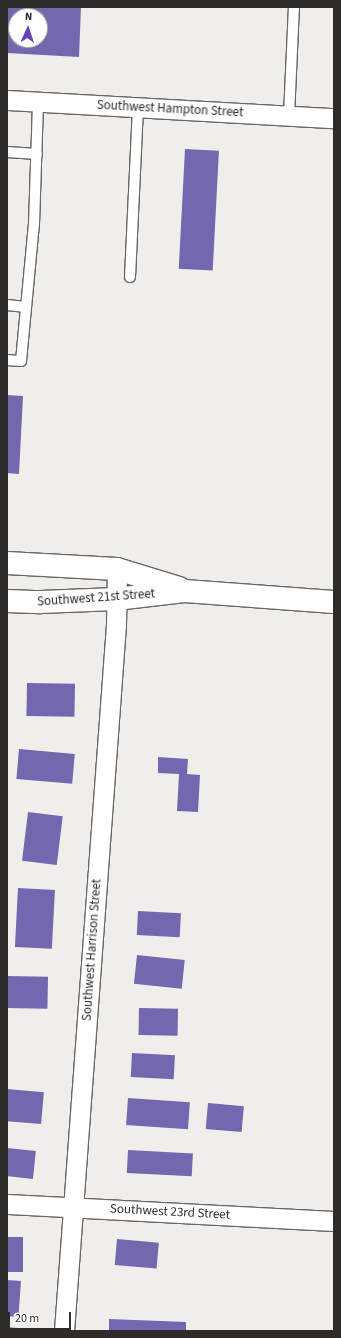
<!DOCTYPE html>
<style>
body{margin:0}
#map{position:relative;width:341px;height:1338px;overflow:hidden;background:#f0edea;font-family:"Source Sans 3",sans-serif}
div>[style]{position:absolute}
[style*='--x']{left:calc(var(--x)*1px);top:calc(var(--y)*1px);width:calc(var(--w)*1px);rotate:calc(var(--a)*1deg)}
.building>*{inset:0;background:#7368af;transform-origin:0 0}
.roads{filter:drop-shadow(1px 0 #696664) drop-shadow(-1px 0 #696664) drop-shadow(0 1px #696664) drop-shadow(0 -1px #696664)}
.service>*{height:10px;margin:-5px;padding:0 5px;transform-origin:5px;border-radius:5px;background:#fff}
.minor>*{height:19px;margin:-9.5px;padding:0 9.5px;transform-origin:9.5px;border-radius:9.5px;background:#fff}
.secondary>*{height:22px;margin:-11px;padding:0 11px;transform-origin:11px;border-radius:11px;background:#fff}
span{translate:-50% -50%;white-space:nowrap;text-align:center;line-height:1.15;-webkit-text-stroke:4px #fff;paint-order:stroke}
.street-label{font-size:13px;color:#2d2c2b}
.frame{position:absolute;inset:0;border:8px solid #2d2c2b;pointer-events:none}
.north{position:absolute;left:8px;top:8px;width:40px;height:40px;box-sizing:border-box;background:#fff;border:1px solid #ababaa;border-radius:50%;rotate:3deg;font-size:11px;font-weight:700;line-height:16px;text-align:center;color:#2d2c2b}
.north::after{content:'';display:block;margin:auto;width:14px;height:18px;background:#6642ba;clip-path:polygon(50% 0,100% 100%,50% 72%,0 100%)}
.scale{position:absolute;left:8px;top:1312px;width:63px;height:18px;box-sizing:border-box;border:2px solid #2d2c2b;border-top:0;padding-left:5px;font-size:12px;line-height:14px;white-space:nowrap;color:#2d2c2b;-webkit-text-stroke:3px #fff;paint-order:stroke}
</style>
<div id="map">
<div class="building">
<div style="clip-path:polygon(evenodd,7px 7px,81px 7px,79px 57px,7px 53px,7px 7px,16px 16px,40px 16px,40px 40px,16px 40px,16px 16px)"></div>
<div style="left:185px;top:149px;width:34px;height:120px;rotate:3deg"></div>
<div style="clip-path:polygon(7px 395px,23px 396px,19px 474px,7px 473px)"></div>
<div style="left:27px;top:683px;width:48px;height:33px;rotate:1deg"></div>
<div style="left:19px;top:749px;width:56px;height:30px;rotate:5deg"></div>
<div style="clip-path:polygon(158px 757px,188px 759px,187px 774px,200px 775px,198px 812px,177px 811px,179px 774px,158px 773px)"></div>
<div style="left:28px;top:812px;width:35px;height:49px;rotate:7deg"></div>
<div style="left:18px;top:888px;width:37px;height:59px;rotate:3deg"></div>
<div style="left:138px;top:911px;width:43px;height:24px;rotate:3deg"></div>
<div style="left:137px;top:955px;width:48px;height:29px;rotate:6deg"></div>
<div style="left:7px;top:976px;width:41px;height:32px;rotate:1deg"></div>
<div style="left:139px;top:1008px;width:39px;height:27px;rotate:1deg"></div>
<div style="left:132px;top:1053px;width:43px;height:24px;rotate:3deg"></div>
<div style="left:7px;top:1089px;width:37px;height:32px;rotate:5deg"></div>
<div style="left:128px;top:1098px;width:62px;height:27px;rotate:4deg"></div>
<div style="left:208px;top:1103px;width:36px;height:26px;rotate:5deg"></div>
<div style="left:7px;top:1148px;width:29px;height:28px;rotate:6deg"></div>
<div style="left:128px;top:1150px;width:65px;height:23px;rotate:3deg"></div>
<div style="left:7px;top:1237px;width:16px;height:35px"></div>
<div style="left:117px;top:1239px;width:42px;height:26px;rotate:5deg"></div>
<div style="left:7px;top:1280px;width:14px;height:36px;rotate:4deg"></div>
<div style="clip-path:polygon(109px 1319px,186px 1322px,186px 1331px,109px 1331px)"></div>
<div style="clip-path:polygon(7px 1327px,17px 1328px,17px 1331px,7px 1331px)"></div>
</div>
<div class="roads">
<div class="service">
<div style="--x:289;--y:116;--w:109;--a:-87.4"></div>
<div style="--x:7;--y:152;--w:30;--a:4"></div>
<div style="--x:130;--y:277;--w:170;--a:-87.3"></div>
<div style="--x:7;--y:305;--w:19;--a:6"></div>
<div style="--x:7;--y:360;--w:14;--a:4"></div>
<div style="--x:21;--y:361;--w:138;--a:-84.6"></div>
<div style="--x:34;--y:224;--w:122;--a:-88.1"></div>
</div>
<div class="minor">
<div style="--x:7;--y:100;--w:327;--a:3.2"></div>
<div style="--x:7;--y:1204;--w:327;--a:3"></div>
<div style="--x:64;--y:1331;--w:708;--a:-85.79"></div>
<div style="--x:116;--y:625;--w:56;--a:-89"></div>
</div>
<div class="secondary">
<div style="--x:7;--y:563;--w:110;--a:3.1"></div>
<div style="--x:117;--y:569;--w:65;--a:17"></div>
<div style="--x:7;--y:601;--w:34;--a:2"></div>
<div style="--x:41;--y:602;--w:75;--a:-2.3"></div>
<div style="--x:116;--y:599;--w:69;--a:-6.6"></div>
<div style="--x:185;--y:591;--w:149;--a:4.2"></div>
</div>
</div>
<div class="street-label">
<span style="left:170px;top:109px;rotate:3deg">Southwest Hampton Street</span>
<span style="left:96px;top:598px;rotate:-4deg">Southwest 21st Street</span>
<span style="left:92px;top:950px;rotate:-86deg">Southwest Harrison Street</span>
<span style="left:170px;top:1212px;rotate:3deg">Southwest 23rd Street</span>
</div>
<div class="frame"></div>
<div class="north">N</div>
<div class="scale">20 m</div>
</div>
